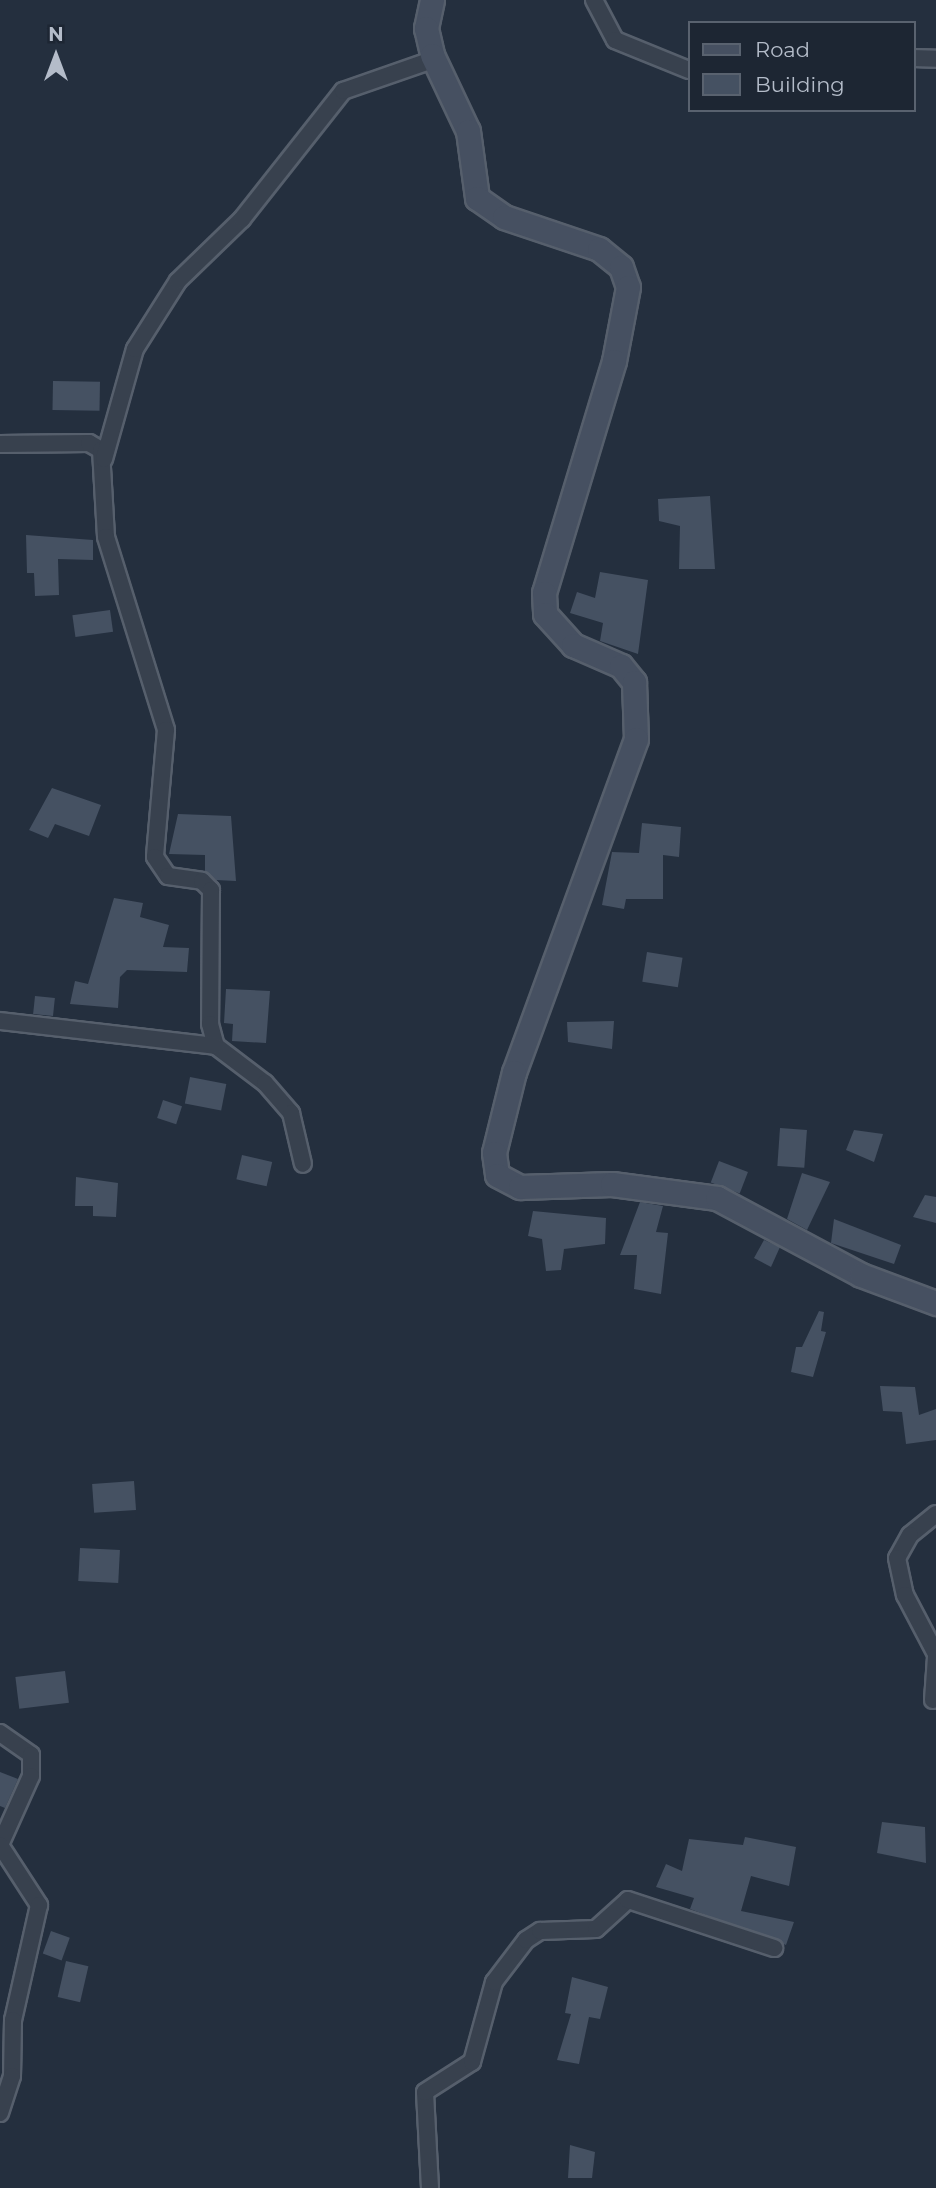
<!DOCTYPE html>
<style>
body{margin:0}
#map{position:relative;width:936px;height:2188px;overflow:hidden;background:#242f3e;font-family:Montserrat,sans-serif}
div>[style]{position:absolute}
[style*='--x']{left:calc(var(--x)*1px);top:calc(var(--y)*1px);width:calc(var(--w)*1px);rotate:calc(var(--a)*1deg)}
.building>*{inset:0;background:#455162;transform-origin:0 0}
.roads{filter:drop-shadow(2px 0 #565f6c) drop-shadow(-2px 0 #565f6c) drop-shadow(0 2px #565f6c) drop-shadow(0 -2px #565f6c)}
.street>*{height:16px;margin:-8px;padding:0 8px;transform-origin:8px;border-radius:8px;background:#38414e}
.secondary>*{height:23px;margin:-11.5px;padding:0 11.5px;transform-origin:11.5px;border-radius:11.5px;background:#465061}
span{translate:-50% -50%;white-space:nowrap;text-align:center;line-height:1.15;-webkit-text-stroke:7px #1d2633;paint-order:stroke}
.legend{position:absolute;left:688px;top:21px;width:228px;height:91px;box-sizing:border-box;background:#1d2633;border:2px solid #59626f;margin:0;padding:9px 12px;list-style:none;font-size:21px;color:#b4bcc9}
.legend li{display:flex;align-items:center;gap:14px;height:35px}
.legend b{width:35px;border:2px solid #59626f}
.north{position:absolute;left:21px;top:21px;width:70px;height:70px;-webkit-text-stroke:5px #1d2633;paint-order:stroke;rotate:0deg;font-size:19px;font-weight:700;line-height:28px;text-align:center;color:#b4bcc9}
.north::after{content:'';display:block;margin:auto;width:24px;height:32px;background:#b4bcc9;clip-path:polygon(50% 0,100% 100%,50% 72%,0 100%)}
</style>
<div id="map">
<div class="building">
<div style="left:53px;top:381px;width:47px;height:29px;rotate:1deg"></div>
<div style="clip-path:polygon(710px 496px,715px 569px,679px 569px,680px 526px,659px 521px,658px 499px)"></div>
<div style="clip-path:polygon(26px 535px,93px 540px,93px 560px,58px 559px,59px 595px,35px 596px,34px 573px,27px 573px)"></div>
<div style="clip-path:polygon(600px 572px,648px 580px,638px 654px,600px 641px,603px 623px,570px 613px,577px 592px,595px 598px)"></div>
<div style="left:110px;top:610px;width:22px;height:38px;rotate:82deg"></div>
<div style="clip-path:polygon(52px 788px,101px 805px,89px 836px,55px 824px,48px 838px,29px 830px)"></div>
<div style="clip-path:polygon(178px 814px,231px 816px,236px 881px,216px 880px,205px 871px,205px 855px,169px 854px)"></div>
<div style="clip-path:polygon(642px 823px,681px 827px,679px 857px,663px 855px,663px 899px,626px 899px,624px 909px,602px 905px,612px 852px,639px 853px)"></div>
<div style="clip-path:polygon(114px 898px,143px 903px,140px 917px,169px 925px,163px 947px,189px 948px,187px 972px,127px 970px,120px 977px,118px 1008px,70px 1004px,75px 981px,88px 984px)"></div>
<div style="left:647px;top:952px;width:36px;height:30px;rotate:9deg"></div>
<div style="clip-path:polygon(226px 989px,270px 991px,266px 1043px,232px 1041px,233px 1024px,224px 1023px)"></div>
<div style="left:35px;top:996px;width:20px;height:18px;rotate:6deg"></div>
<div style="clip-path:polygon(614px 1021px,612px 1049px,568px 1042px,567px 1022px)"></div>
<div style="left:190px;top:1077px;width:37px;height:27px;rotate:11deg"></div>
<div style="left:163px;top:1100px;width:20px;height:19px;rotate:18deg"></div>
<div style="left:780px;top:1128px;width:27px;height:38px;rotate:4deg"></div>
<div style="clip-path:polygon(854px 1130px,883px 1134px,874px 1162px,846px 1150px)"></div>
<div style="left:242px;top:1155px;width:31px;height:25px;rotate:13deg"></div>
<div style="left:719px;top:1161px;width:31px;height:23px;rotate:21deg"></div>
<div style="clip-path:polygon(802px 1173px,830px 1182px,807px 1230px,787px 1219px)"></div>
<div style="clip-path:polygon(76px 1177px,118px 1183px,116px 1217px,93px 1216px,93px 1206px,75px 1206px)"></div>
<div style="clip-path:polygon(925px 1195px,936px 1197px,936px 1223px,913px 1217px)"></div>
<div style="clip-path:polygon(640px 1202px,663px 1206px,656px 1232px,668px 1233px,661px 1294px,634px 1289px,637px 1255px,620px 1255px)"></div>
<div style="clip-path:polygon(533px 1211px,606px 1218px,605px 1244px,564px 1249px,561px 1270px,546px 1271px,542px 1239px,528px 1236px)"></div>
<div style="clip-path:polygon(834px 1219px,901px 1245px,894px 1264px,831px 1243px)"></div>
<div style="clip-path:polygon(764px 1240px,780px 1247px,771px 1267px,754px 1258px)"></div>
<div style="clip-path:polygon(819px 1311px,824px 1312px,821px 1331px,826px 1332px,813px 1377px,791px 1372px,796px 1347px,802px 1347px)"></div>
<div style="clip-path:polygon(880px 1386px,915px 1387px,919px 1415px,936px 1409px,936px 1440px,906px 1444px,902px 1412px,883px 1411px)"></div>
<div style="left:134px;top:1481px;width:29px;height:42px;rotate:86deg"></div>
<div style="left:80px;top:1548px;width:40px;height:33px;rotate:3deg"></div>
<div style="left:65px;top:1671px;width:32px;height:50px;rotate:83deg"></div>
<div style="clip-path:polygon(0 1772px,18px 1779px,5px 1808px,0 1806px)"></div>
<div style="clip-path:polygon(882px 1822px,925px 1827px,926px 1863px,877px 1853px)"></div>
<div style="clip-path:polygon(745px 1837px,796px 1847px,789px 1886px,751px 1876px,741px 1911px,794px 1922px,786px 1945px,690px 1909px,694px 1898px,656px 1887px,666px 1864px,682px 1871px,689px 1839px,743px 1845px)"></div>
<div style="left:51px;top:1931px;width:20px;height:24px;rotate:20deg"></div>
<div style="left:66px;top:1961px;width:23px;height:37px;rotate:13deg"></div>
<div style="clip-path:polygon(572px 1977px,608px 1987px,600px 2019px,589px 2017px,579px 2064px,557px 2060px,571px 2014px,565px 2013px)"></div>
<div style="clip-path:polygon(570px 2145px,595px 2152px,592px 2178px,568px 2178px)"></div>
</div>
<div class="roads">
<div class="street">
<div style="--x:594;--y:0;--w:45;--a:62.3"></div>
<div style="--x:615;--y:40;--w:80;--a:22.1"></div>
<div style="--x:913;--y:58;--w:23;--a:2"></div>
<div style="--x:0;--y:444;--w:89;--a:-0.6"></div>
<div style="--x:89;--y:443;--w:14;--a:30"></div>
<div style="--x:101;--y:450;--w:87;--a:86.7"></div>
<div style="--x:106;--y:537;--w:202;--a:72.7"></div>
<div style="--x:166;--y:730;--w:127;--a:95"></div>
<div style="--x:155;--y:857;--w:23;--a:56"></div>
<div style="--x:168;--y:876;--w:34;--a:8"></div>
<div style="--x:202;--y:881;--w:13;--a:45"></div>
<div style="--x:211;--y:890;--w:134;--a:90.4"></div>
<div style="--x:210;--y:1024;--w:23;--a:75"></div>
<div style="--x:216;--y:1046;--w:61;--a:37.1"></div>
<div style="--x:265;--y:1083;--w:40;--a:49"></div>
<div style="--x:291;--y:1113;--w:52;--a:76.8"></div>
<div style="--x:104;--y:459;--w:114;--a:-74.3"></div>
<div style="--x:135;--y:349;--w:80;--a:-57.7"></div>
<div style="--x:178;--y:281;--w:89;--a:-44.1"></div>
<div style="--x:242;--y:219;--w:163;--a:-51.7"></div>
<div style="--x:343;--y:91;--w:97;--a:-19.2"></div>
<div style="--x:0;--y:1021;--w:217;--a:6.6"></div>
<div style="--x:936;--y:1514;--w:33;--a:141"></div>
<div style="--x:910;--y:1535;--w:26;--a:119"></div>
<div style="--x:897;--y:1558;--w:38;--a:78"></div>
<div style="--x:905;--y:1595;--w:67;--a:62.3"></div>
<div style="--x:933;--y:1700;--w:43;--a:-86"></div>
<div style="--x:0;--y:1733;--w:38;--a:35"></div>
<div style="--x:31;--y:1755;--w:21;--a:90"></div>
<div style="--x:31;--y:1776;--w:76;--a:114.2"></div>
<div style="--x:0;--y:1845;--w:72;--a:57"></div>
<div style="--x:39;--y:1905;--w:118;--a:102.7"></div>
<div style="--x:13;--y:2020;--w:56;--a:91"></div>
<div style="--x:12;--y:2076;--w:39;--a:108"></div>
<div style="--x:430;--y:2188;--w:96;--a:-93"></div>
<div style="--x:425;--y:2092;--w:56;--a:-32.6"></div>
<div style="--x:472;--y:2062;--w:83;--a:-74.6"></div>
<div style="--x:494;--y:1982;--w:53;--a:-52.7"></div>
<div style="--x:526;--y:1940;--w:17;--a:-33"></div>
<div style="--x:540;--y:1931;--w:56;--a:-2"></div>
<div style="--x:596;--y:1929;--w:43;--a:-42.2"></div>
<div style="--x:628;--y:1900;--w:154;--a:18.2"></div>
</div>
<div class="secondary">
<div style="--x:432;--y:0;--w:29;--a:102"></div>
<div style="--x:426;--y:28;--w:28;--a:77"></div>
<div style="--x:432;--y:55;--w:84;--a:64.7"></div>
<div style="--x:468;--y:131;--w:68;--a:82.3"></div>
<div style="--x:477;--y:198;--w:33;--a:35"></div>
<div style="--x:504;--y:217;--w:100;--a:18.6"></div>
<div style="--x:599;--y:249;--w:28;--a:39"></div>
<div style="--x:621;--y:267;--w:21;--a:71"></div>
<div style="--x:628;--y:287;--w:75;--a:100.7"></div>
<div style="--x:614;--y:361;--w:242;--a:106.8"></div>
<div style="--x:544;--y:593;--w:21;--a:87"></div>
<div style="--x:545;--y:614;--w:42;--a:47.9"></div>
<div style="--x:573;--y:645;--w:52;--a:23.6"></div>
<div style="--x:621;--y:666;--w:21;--a:51"></div>
<div style="--x:634;--y:682;--w:57;--a:88"></div>
<div style="--x:636;--y:739;--w:355;--a:110.1"></div>
<div style="--x:514;--y:1072;--w:83;--a:103.9"></div>
<div style="--x:494;--y:1153;--w:22;--a:82"></div>
<div style="--x:497;--y:1175;--w:26;--a:28"></div>
<div style="--x:520;--y:1187;--w:92;--a:-1.9"></div>
<div style="--x:612;--y:1184;--w:106;--a:7.6"></div>
<div style="--x:717;--y:1198;--w:163;--a:28.1"></div>
<div style="--x:861;--y:1275;--w:80;--a:20.5"></div>
</div>
</div>
<ul class="legend">
<li><b style="height:9px;background:#465061"></b>Road</li>
<li><b style="height:19px;background:#455162"></b>Building</li>
</ul>
<div class="north">N</div>
</div>
